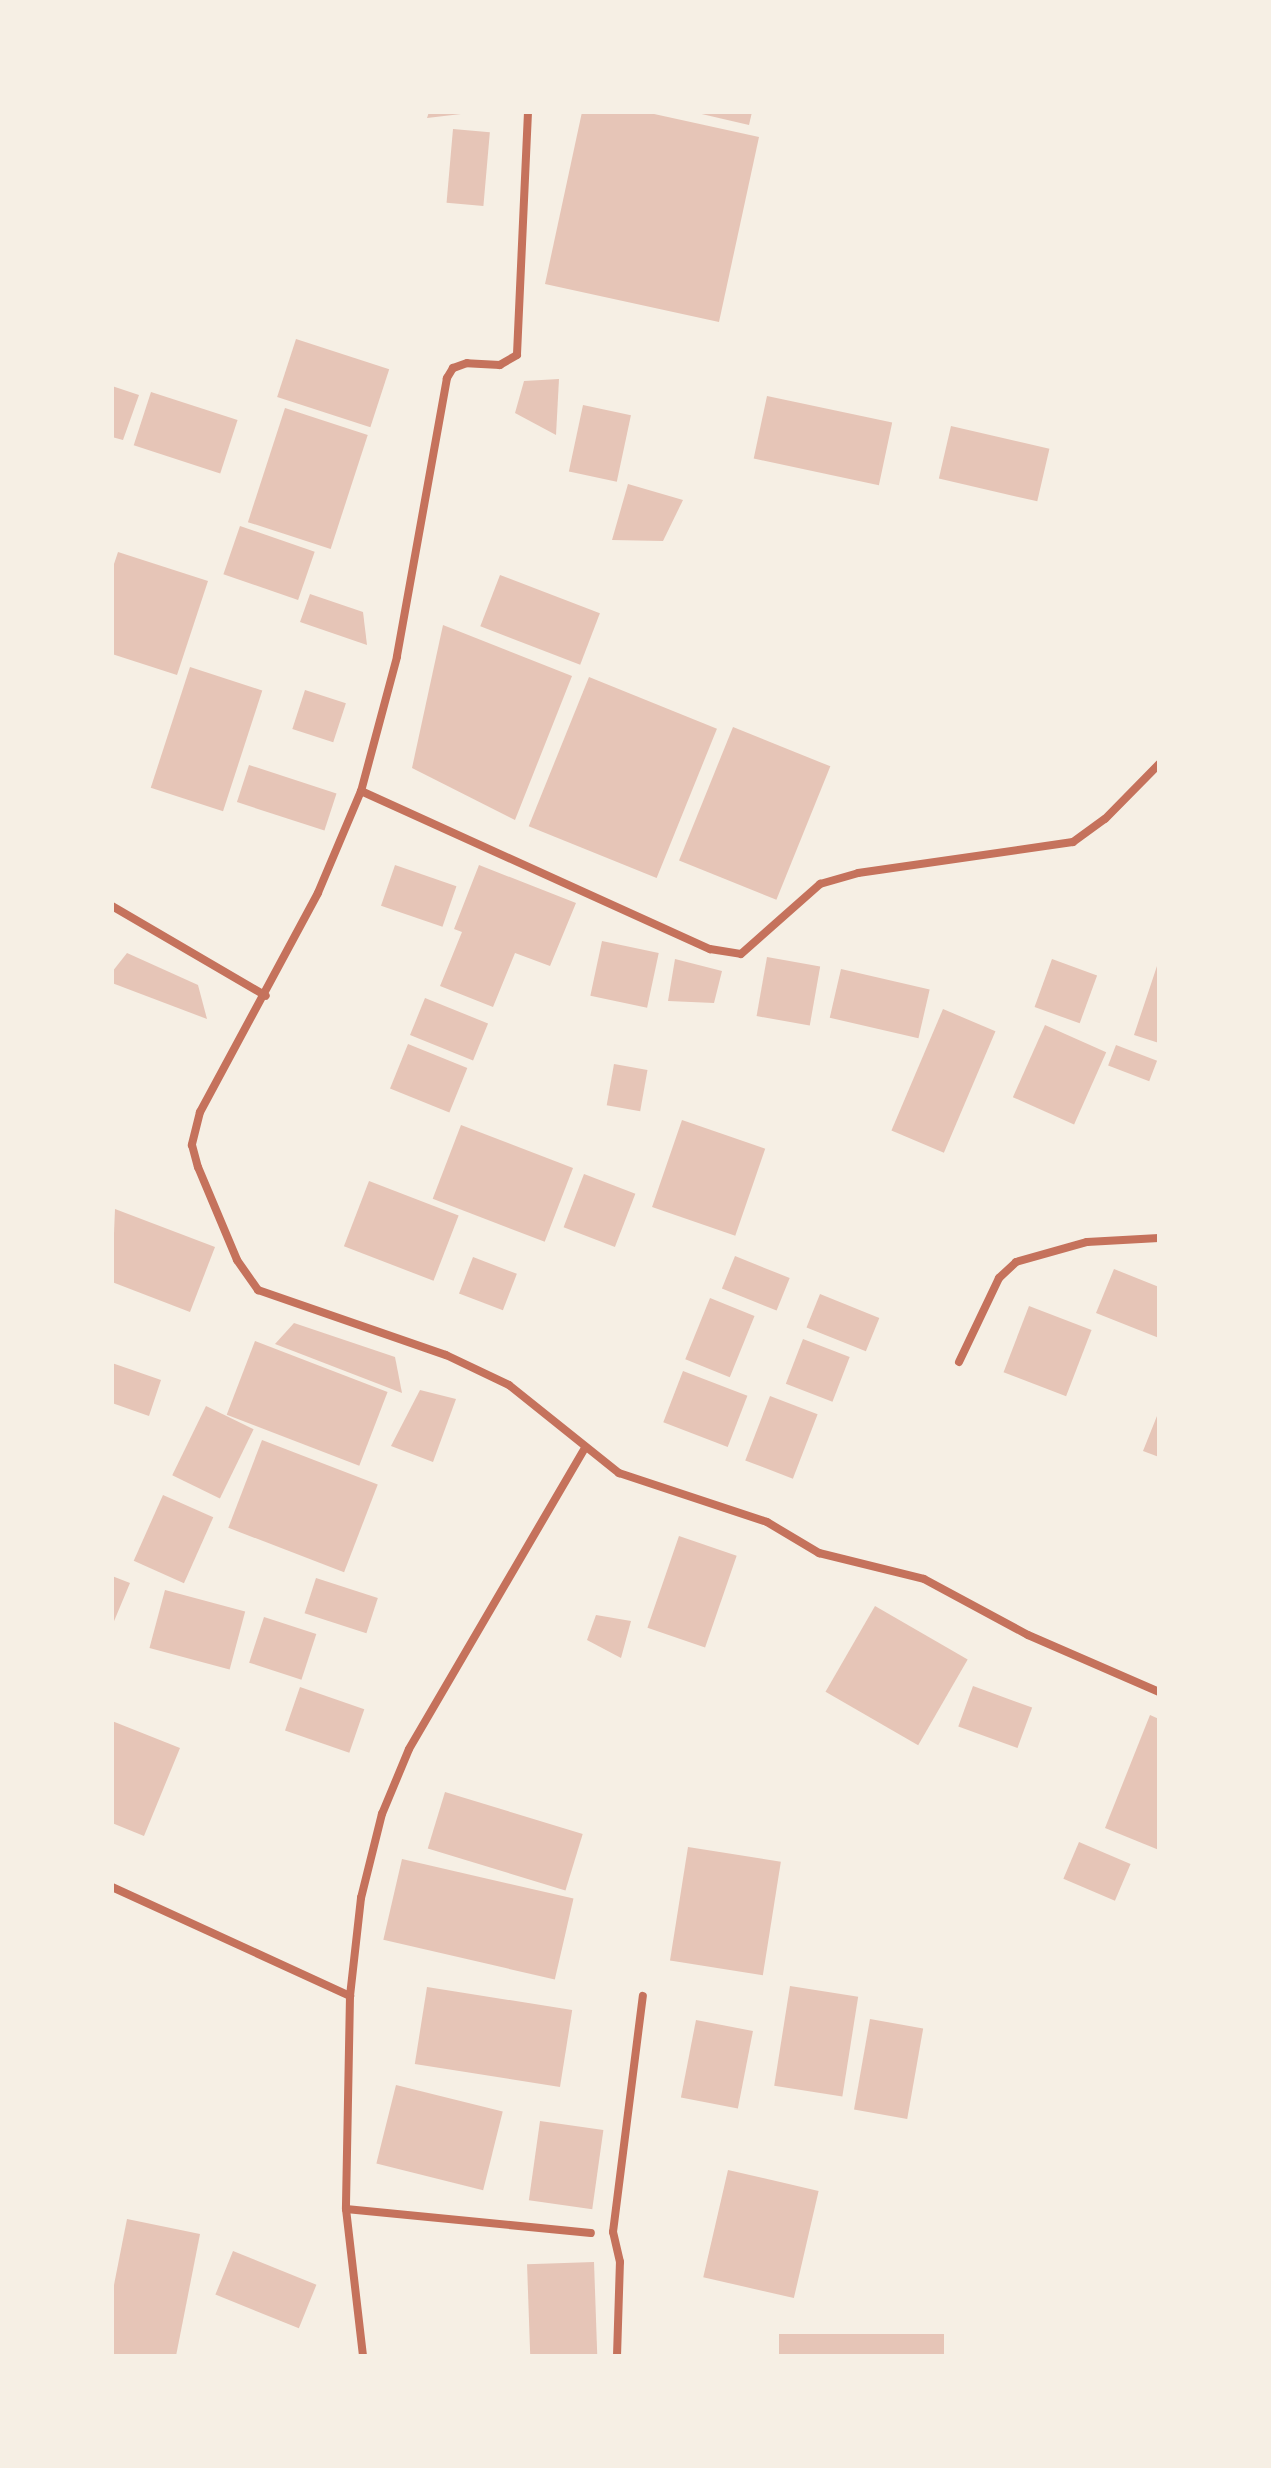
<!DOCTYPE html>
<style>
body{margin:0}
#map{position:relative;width:1271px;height:2468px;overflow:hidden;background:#f6efe4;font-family:"Times New Roman",serif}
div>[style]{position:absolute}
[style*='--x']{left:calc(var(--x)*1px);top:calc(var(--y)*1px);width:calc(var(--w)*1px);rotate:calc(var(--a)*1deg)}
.building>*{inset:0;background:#e6c5b7;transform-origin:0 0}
.minor>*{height:8px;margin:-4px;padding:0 4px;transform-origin:4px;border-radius:4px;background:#c5725c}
span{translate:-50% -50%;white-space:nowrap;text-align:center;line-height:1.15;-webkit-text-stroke:6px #f6efe4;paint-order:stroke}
.frame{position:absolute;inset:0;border:114px solid #f6efe4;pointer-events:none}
</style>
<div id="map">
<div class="building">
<div style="clip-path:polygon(429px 112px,461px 112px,461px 114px,427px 118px)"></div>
<div style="clip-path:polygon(582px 112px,645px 112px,759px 137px,719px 322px,545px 284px)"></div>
<div style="clip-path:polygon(693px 112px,752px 112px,749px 125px)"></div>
<div style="left:453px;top:129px;width:37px;height:74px;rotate:5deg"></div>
<div style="left:296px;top:339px;width:98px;height:61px;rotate:18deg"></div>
<div style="clip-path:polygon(559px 379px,556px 435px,515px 413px,524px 381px)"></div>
<div style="clip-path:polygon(112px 386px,139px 395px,123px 440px,112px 437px)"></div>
<div style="left:151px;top:392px;width:91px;height:56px;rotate:18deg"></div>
<div style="left:767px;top:396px;width:128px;height:64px;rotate:12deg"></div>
<div style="left:583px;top:405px;width:49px;height:68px;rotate:12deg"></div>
<div style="left:285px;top:408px;width:87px;height:120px;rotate:18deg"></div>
<div style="left:951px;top:426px;width:101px;height:54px;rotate:13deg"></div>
<div style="clip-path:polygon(628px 484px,683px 500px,663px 541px,612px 540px)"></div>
<div style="left:240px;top:526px;width:79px;height:51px;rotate:19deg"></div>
<div style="clip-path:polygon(118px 552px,208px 581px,177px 675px,112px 654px,112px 570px)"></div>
<div style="left:500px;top:575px;width:107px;height:55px;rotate:21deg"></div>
<div style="clip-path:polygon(310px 594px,363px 612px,367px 645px,300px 622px)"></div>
<div style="clip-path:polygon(443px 625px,572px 676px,515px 820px,412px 768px)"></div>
<div style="left:190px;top:667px;width:76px;height:127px;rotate:18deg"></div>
<div style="left:589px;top:677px;width:138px;height:161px;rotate:22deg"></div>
<div style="left:305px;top:690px;width:43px;height:41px;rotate:18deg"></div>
<div style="left:733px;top:727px;width:105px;height:144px;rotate:22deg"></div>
<div style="left:249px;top:765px;width:92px;height:39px;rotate:18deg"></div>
<div style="left:395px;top:865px;width:65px;height:43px;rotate:19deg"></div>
<div style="clip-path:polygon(479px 865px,576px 903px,550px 966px,515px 953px,493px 1007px,440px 986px,462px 932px,454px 929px)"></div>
<div style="left:602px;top:941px;width:58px;height:56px;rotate:12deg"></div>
<div style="clip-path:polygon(127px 953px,198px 985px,207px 1019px,112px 983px,112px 972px)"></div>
<div style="left:767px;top:957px;width:54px;height:60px;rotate:10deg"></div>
<div style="clip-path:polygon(675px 959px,722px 971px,714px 1003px,668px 1001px)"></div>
<div style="left:1052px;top:959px;width:48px;height:51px;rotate:20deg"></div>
<div style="clip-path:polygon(1159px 960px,1159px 1043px,1134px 1035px)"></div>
<div style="left:841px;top:969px;width:91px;height:50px;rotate:13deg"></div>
<div style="left:425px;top:998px;width:68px;height:40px;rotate:22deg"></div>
<div style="left:943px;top:1009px;width:57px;height:132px;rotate:23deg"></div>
<div style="left:1045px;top:1025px;width:67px;height:79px;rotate:24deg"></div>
<div style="left:408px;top:1044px;width:64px;height:48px;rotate:22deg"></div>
<div style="left:1116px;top:1045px;width:44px;height:22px;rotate:21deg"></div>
<div style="left:614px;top:1064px;width:34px;height:42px;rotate:10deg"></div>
<div style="left:682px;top:1120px;width:88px;height:92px;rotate:19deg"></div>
<div style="left:461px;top:1125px;width:120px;height:79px;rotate:21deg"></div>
<div style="left:584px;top:1174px;width:55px;height:57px;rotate:21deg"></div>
<div style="left:369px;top:1181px;width:96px;height:70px;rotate:21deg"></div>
<div style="clip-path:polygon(115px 1209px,215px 1247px,190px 1312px,112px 1282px)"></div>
<div style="left:735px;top:1256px;width:59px;height:35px;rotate:22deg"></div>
<div style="left:473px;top:1257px;width:47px;height:39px;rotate:21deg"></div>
<div style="clip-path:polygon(1114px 1269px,1159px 1287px,1159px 1338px,1096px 1313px)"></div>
<div style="left:820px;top:1294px;width:64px;height:36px;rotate:22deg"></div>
<div style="left:710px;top:1298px;width:48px;height:66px;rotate:22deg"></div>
<div style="left:1029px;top:1306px;width:67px;height:71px;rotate:21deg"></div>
<div style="clip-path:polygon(294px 1323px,395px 1357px,402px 1393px,275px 1344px)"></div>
<div style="left:803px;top:1339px;width:50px;height:48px;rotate:21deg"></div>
<div style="left:255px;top:1341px;width:142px;height:79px;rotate:21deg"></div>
<div style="clip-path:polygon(112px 1363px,161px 1380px,149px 1416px,112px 1403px)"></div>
<div style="left:683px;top:1371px;width:69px;height:55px;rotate:21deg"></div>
<div style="clip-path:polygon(420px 1390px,456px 1399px,433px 1462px,391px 1446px)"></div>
<div style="left:770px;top:1396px;width:51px;height:69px;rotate:21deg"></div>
<div style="left:206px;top:1406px;width:53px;height:77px;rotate:26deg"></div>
<div style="clip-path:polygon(1159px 1411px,1159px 1457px,1143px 1451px)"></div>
<div style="left:262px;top:1440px;width:124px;height:94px;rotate:21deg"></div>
<div style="left:163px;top:1495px;width:55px;height:72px;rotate:24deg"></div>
<div style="left:679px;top:1536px;width:61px;height:97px;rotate:19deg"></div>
<div style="clip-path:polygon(112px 1576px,130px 1583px,112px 1626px)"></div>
<div style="left:316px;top:1578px;width:65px;height:37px;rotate:18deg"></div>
<div style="left:165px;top:1590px;width:83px;height:60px;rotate:15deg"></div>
<div style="left:875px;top:1606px;width:107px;height:99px;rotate:30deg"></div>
<div style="clip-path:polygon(596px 1615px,631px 1621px,621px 1658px,587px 1640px)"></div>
<div style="left:264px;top:1617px;width:55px;height:48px;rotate:18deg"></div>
<div style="left:973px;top:1686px;width:63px;height:43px;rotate:20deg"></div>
<div style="left:300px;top:1687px;width:68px;height:46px;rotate:19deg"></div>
<div style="clip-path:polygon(1150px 1715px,1159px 1719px,1159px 1850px,1105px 1828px)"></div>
<div style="clip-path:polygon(112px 1721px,180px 1748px,144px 1836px,112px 1823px)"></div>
<div style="left:445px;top:1792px;width:144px;height:59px;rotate:17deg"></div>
<div style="left:1079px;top:1842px;width:56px;height:40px;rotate:23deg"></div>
<div style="left:688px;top:1847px;width:94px;height:115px;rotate:9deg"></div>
<div style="left:402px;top:1859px;width:176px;height:83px;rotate:13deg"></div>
<div style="left:790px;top:1986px;width:69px;height:101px;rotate:9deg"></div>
<div style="left:427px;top:1987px;width:147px;height:78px;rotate:9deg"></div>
<div style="left:870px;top:2019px;width:54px;height:92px;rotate:10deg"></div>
<div style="left:696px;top:2020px;width:58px;height:79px;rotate:11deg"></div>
<div style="left:396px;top:2085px;width:110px;height:81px;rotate:14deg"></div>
<div style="left:540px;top:2121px;width:64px;height:80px;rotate:8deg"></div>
<div style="left:728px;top:2170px;width:93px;height:110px;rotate:13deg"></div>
<div style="clip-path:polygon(127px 2219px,200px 2234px,176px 2356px,112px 2356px,112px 2295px)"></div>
<div style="left:233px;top:2251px;width:90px;height:47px;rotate:22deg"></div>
<div style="left:594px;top:2262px;width:94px;height:67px;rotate:88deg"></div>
<div style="left:779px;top:2334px;width:165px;height:22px"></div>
</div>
<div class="minor">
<div style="--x:528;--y:112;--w:243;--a:92.6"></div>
<div style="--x:517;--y:355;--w:20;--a:150"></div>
<div style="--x:500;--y:365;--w:33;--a:-177"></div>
<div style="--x:467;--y:363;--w:15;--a:160"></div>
<div style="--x:453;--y:368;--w:12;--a:121"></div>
<div style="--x:447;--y:378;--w:283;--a:100.2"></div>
<div style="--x:397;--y:657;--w:139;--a:105"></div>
<div style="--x:361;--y:791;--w:111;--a:112.9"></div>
<div style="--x:318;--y:893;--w:249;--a:118.3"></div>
<div style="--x:200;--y:1112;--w:34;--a:104"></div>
<div style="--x:192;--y:1145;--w:23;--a:75"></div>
<div style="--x:198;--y:1167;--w:101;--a:67.2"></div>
<div style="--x:237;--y:1260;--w:37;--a:55"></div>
<div style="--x:258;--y:1290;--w:199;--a:19.1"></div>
<div style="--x:446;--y:1355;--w:70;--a:25.5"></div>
<div style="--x:509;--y:1385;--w:141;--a:38.7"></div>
<div style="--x:619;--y:1473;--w:156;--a:18.3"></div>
<div style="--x:767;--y:1522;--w:61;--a:30.8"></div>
<div style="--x:819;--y:1553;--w:108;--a:13.9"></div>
<div style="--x:924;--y:1579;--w:118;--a:28.3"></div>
<div style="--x:1028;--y:1635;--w:143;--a:23.5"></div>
<div style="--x:361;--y:791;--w:383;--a:24.4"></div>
<div style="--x:710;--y:949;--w:31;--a:9"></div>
<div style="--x:741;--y:954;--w:106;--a:-41.5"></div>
<div style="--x:820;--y:884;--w:40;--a:-16"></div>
<div style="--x:858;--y:873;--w:217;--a:-8.2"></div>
<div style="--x:1073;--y:842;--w:39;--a:-36"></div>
<div style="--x:1105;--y:819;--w:77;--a:-45.5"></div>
<div style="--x:112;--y:906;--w:178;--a:30.3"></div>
<div style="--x:959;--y:1362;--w:93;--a:-64.5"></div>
<div style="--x:999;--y:1278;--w:23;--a:-43"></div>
<div style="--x:1016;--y:1262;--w:74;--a:-15.7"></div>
<div style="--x:1087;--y:1242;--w:72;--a:-3.2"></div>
<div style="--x:112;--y:1887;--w:262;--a:24.6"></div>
<div style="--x:350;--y:1996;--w:213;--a:91.1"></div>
<div style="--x:346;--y:2209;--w:148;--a:83.4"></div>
<div style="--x:350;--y:1996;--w:99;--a:-83.6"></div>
<div style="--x:361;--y:1898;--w:87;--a:-76"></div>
<div style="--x:382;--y:1814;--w:70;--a:-67.4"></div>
<div style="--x:409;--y:1749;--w:349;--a:-59.7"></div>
<div style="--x:346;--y:2209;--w:246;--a:5.6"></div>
<div style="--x:617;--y:2356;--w:94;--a:-88.2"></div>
<div style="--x:620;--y:2262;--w:31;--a:-103"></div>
<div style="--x:613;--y:2232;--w:238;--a:-82.8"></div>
</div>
<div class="frame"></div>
</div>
